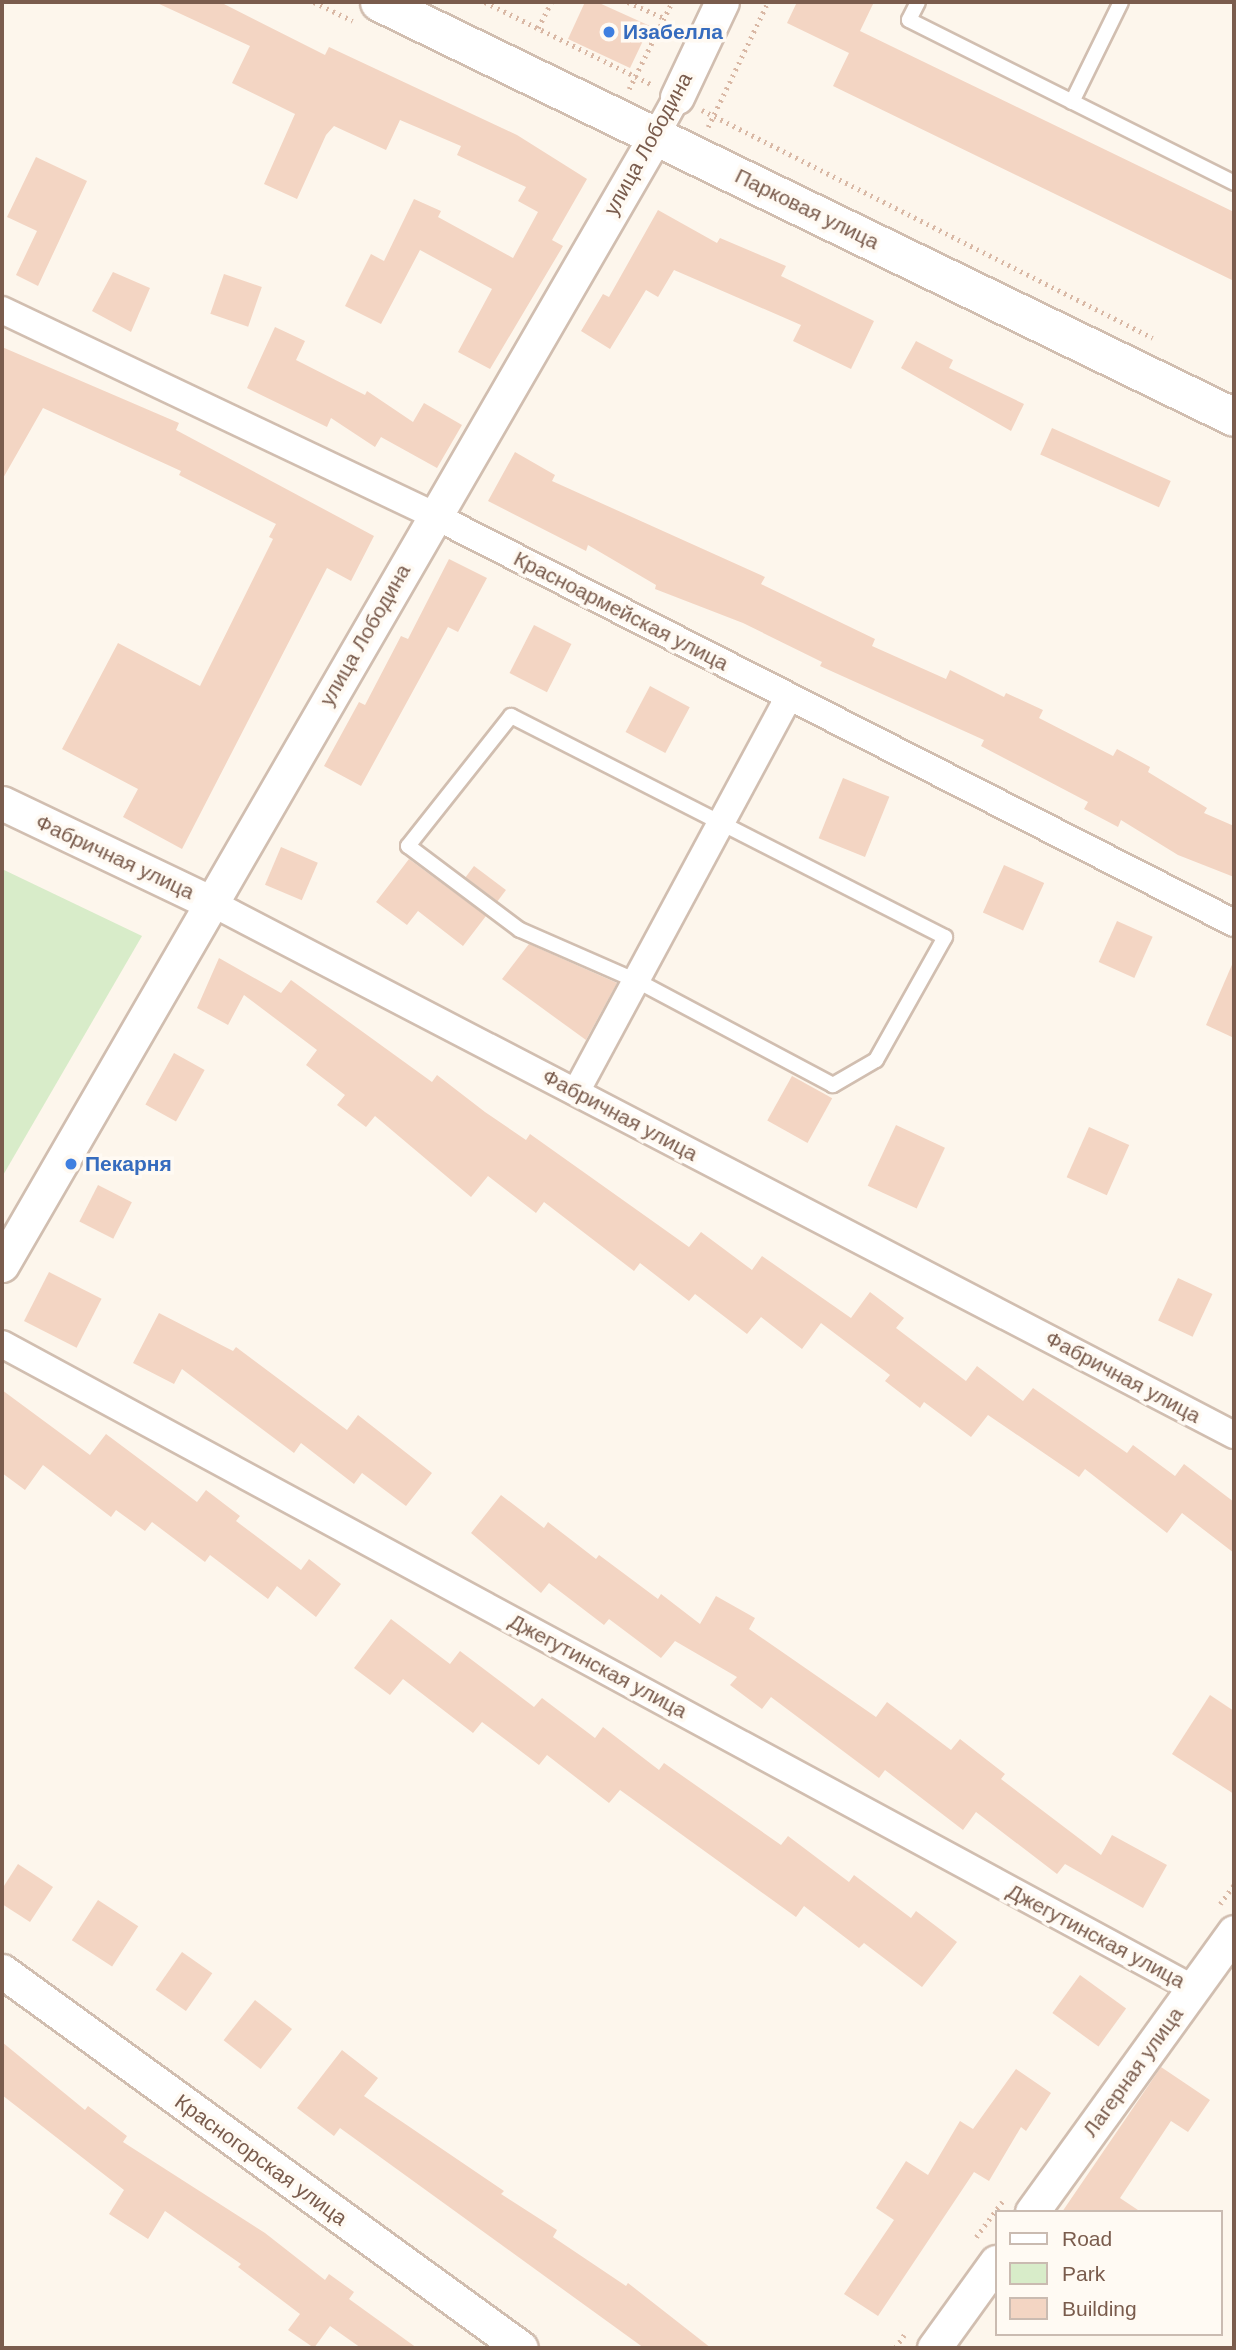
<!DOCTYPE html>
<meta charset="utf-8">
<style>
body{margin:0}
#map{position:relative;width:1236px;height:2350px;overflow:hidden;background:#fdf6ec;font-family:Helvetica,sans-serif}
div>[style]{position:absolute}
[style*='--x']{left:calc(var(--x)*1px);top:calc(var(--y)*1px);width:calc(var(--w)*1px);rotate:calc(var(--a)*1deg)}
.green>*{inset:0;background:#d8ecc9}
.building>*{inset:0;background:#f3d5c3;transform-origin:0 0}
.path>*{height:4.5px;margin-top:-2.25px;transform-origin:0;background:repeating-linear-gradient(90deg,#d9b8a5 0 2px,transparent 0 7px)}
.roads{filter:drop-shadow(2px 0 #d1beb0) drop-shadow(-2px 0 #d1beb0) drop-shadow(0 2px #d1beb0) drop-shadow(0 -2px #d1beb0)}
.service>*{height:14px;margin:-7px;padding:0 7px;transform-origin:7px;border-radius:7px;background:#fff}
.minor>*{height:26px;margin:-13px;padding:0 13px;transform-origin:13px;border-radius:13px;background:#fff}
.tertiary>*{height:33px;margin:-16.5px;padding:0 16.5px;transform-origin:16.5px;border-radius:16.5px;background:#fff}
.secondary>*{height:37px;margin:-18.5px;padding:0 18.5px;transform-origin:18.5px;border-radius:18.5px;background:#fff}
.dots>*{width:19px;height:19px;translate:-50% -50%;box-sizing:border-box;border:4px solid #fffaf3;border-radius:50%}
span{translate:-50% -50%;white-space:nowrap;text-align:center;line-height:1.15;-webkit-text-stroke:7px #fffaf3;paint-order:stroke}
.shop-label{font-size:21px;color:#366cbe;font-weight:700}
.left{translate:0 -50%;text-align:left}
.street-label{font-size:21px;color:#7a5c4d}
.frame{position:absolute;inset:0;border:4px solid #7a5c4d;pointer-events:none}
.legend{position:absolute;left:995px;top:2210px;width:228px;height:126px;box-sizing:border-box;background:#fffaf3;border:2px solid #cabbb1;margin:0;padding:9px 12px;list-style:none;font-size:21px;color:#7a5c4d}
.legend li{display:flex;align-items:center;gap:14px;height:35px}
.legend b{width:35px;border:2px solid #cabbb1}
</style>
<div id="map">
<div class="green">
<div style="clip-path:polygon(2px 869px,142px 936px,2px 1177px)"></div>
</div>
<div class="building">
<div style="clip-path:polygon(155px 2px,220px 2px,325px 55px,329px 47px,517px 135px,587px 179px,552px 240px,563px 246px,490px 369px,458px 352px,492px 289px,420px 250px,381px 324px,345px 306px,371px 254px,384px 261px,414px 199px,441px 211px,438px 217px,513px 258px,538px 212px,518px 201px,526px 187px,457px 155px,461px 146px,400px 120px,386px 150px,334px 126px,326px 135px,297px 199px,264px 184px,295px 114px,232px 83px,250px 46px)"></div>
<div style="clip-path:polygon(585px 2px,597px 2px,650px 26px,630px 68px,568px 39px)"></div>
<div style="clip-path:polygon(797px 2px,874px 2px,860px 31px,1234px 212px,1234px 281px,833px 86px,849px 53px,787px 23px)"></div>
<div style="clip-path:polygon(36px 157px,87px 181px,38px 286px,16px 275px,37px 231px,7px 217px)"></div>
<div style="clip-path:polygon(658px 210px,717px 243px,720px 238px,786px 266px,781px 276px,874px 321px,851px 369px,793px 341px,801px 325px,674px 270px,658px 297px,646px 290px,610px 349px,581px 331px,603px 294px,609px 297px)"></div>
<div style="clip-path:polygon(113px 272px,150px 288px,131px 332px,92px 311px)"></div>
<div style="left:224px;top:274px;width:40px;height:42px;rotate:19deg"></div>
<div style="clip-path:polygon(275px 327px,305px 341px,296px 360px,365px 395px,367px 391px,413px 422px,424px 403px,462px 425px,437px 468px,381px 437px,375px 447px,331px 418px,327px 427px,247px 388px)"></div>
<div style="clip-path:polygon(916px 341px,953px 360px,949px 368px,1024px 404px,1011px 431px,901px 368px)"></div>
<div style="clip-path:polygon(2px 347px,179px 423px,176px 430px,374px 536px,351px 581px,327px 568px,182px 849px,123px 817px,138px 789px,62px 749px,118px 643px,200px 686px,273px 539px,269px 537px,276px 524px,179px 475px,181px 471px,43px 408px,2px 480px)"></div>
<div style="left:1052px;top:428px;width:130px;height:29px;rotate:24deg"></div>
<div style="clip-path:polygon(515px 452px,555px 475px,552px 481px,765px 577px,761px 584px,875px 639px,872px 646px,946px 679px,950px 670px,1004px 697px,1006px 693px,1043px 710px,1039px 718px,1113px 756px,1117px 749px,1150px 767px,1148px 772px,1207px 808px,1204px 813px,1234px 826px,1234px 877px,1178px 855px,1121px 820px,1118px 827px,1084px 809px,1088px 802px,981px 746px,984px 740px,820px 666px,822px 662px,743px 623px,655px 589px,656px 585px,588px 545px,586px 551px,488px 501px)"></div>
<div style="clip-path:polygon(449px 559px,487px 578px,458px 632px,448px 627px,361px 786px,324px 766px,359px 702px,365px 705px,401px 636px,408px 639px)"></div>
<div style="left:534px;top:625px;width:42px;height:54px;rotate:27deg"></div>
<div style="left:650px;top:686px;width:45px;height:52px;rotate:28deg"></div>
<div style="left:843px;top:778px;width:50px;height:65px;rotate:22deg"></div>
<div style="left:281px;top:847px;width:40px;height:41px;rotate:23deg"></div>
<div style="clip-path:polygon(409px 859px,486px 916px,463px 946px,418px 911px,407px 925px,376px 902px)"></div>
<div style="left:1004px;top:865px;width:44px;height:52px;rotate:24deg"></div>
<div style="left:474px;top:866px;width:40px;height:14px;rotate:37deg"></div>
<div style="left:1117px;top:921px;width:39px;height:45px;rotate:24deg"></div>
<div style="clip-path:polygon(529px 944px,617px 983px,586px 1040px,502px 979px)"></div>
<div style="clip-path:polygon(219px 958px,281px 993px,291px 980px,432px 1082px,437px 1075px,485px 1112px,526px 1140px,530px 1134px,689px 1247px,701px 1232px,752px 1270px,762px 1256px,851px 1318px,870px 1292px,904px 1318px,896px 1328px,966px 1381px,977px 1366px,1023px 1401px,1033px 1388px,1127px 1453px,1133px 1445px,1175px 1476px,1184px 1464px,1234px 1502px,1234px 1553px,1182px 1513px,1167px 1533px,1085px 1469px,1079px 1477px,988px 1415px,971px 1437px,924px 1402px,920px 1408px,885px 1381px,890px 1375px,821px 1323px,802px 1349px,761px 1317px,747px 1334px,695px 1294px,689px 1301px,640px 1263px,634px 1271px,544px 1202px,536px 1213px,488px 1176px,471px 1197px,375px 1116px,366px 1127px,337px 1105px,345px 1095px,306px 1065px,317px 1050px,244px 995px,228px 1025px,197px 1008px)"></div>
<div style="clip-path:polygon(1234px 960px,1234px 1038px,1206px 1025px)"></div>
<div style="left:174px;top:1053px;width:35px;height:59px;rotate:29deg"></div>
<div style="left:792px;top:1076px;width:46px;height:51px;rotate:29deg"></div>
<div style="left:896px;top:1125px;width:54px;height:67px;rotate:25deg"></div>
<div style="left:1089px;top:1127px;width:44px;height:55px;rotate:24deg"></div>
<div style="left:98px;top:1185px;width:38px;height:41px;rotate:27deg"></div>
<div style="left:49px;top:1272px;width:59px;height:55px;rotate:27deg"></div>
<div style="left:1178px;top:1278px;width:38px;height:47px;rotate:25deg"></div>
<div style="clip-path:polygon(159px 1313px,233px 1351px,236px 1347px,347px 1430px,358px 1415px,432px 1473px,406px 1506px,362px 1473px,354px 1484px,301px 1443px,294px 1453px,182px 1369px,174px 1384px,133px 1363px)"></div>
<div style="clip-path:polygon(2px 1390px,90px 1455px,106px 1434px,197px 1502px,206px 1490px,240px 1516px,236px 1521px,301px 1570px,309px 1559px,341px 1584px,316px 1617px,277px 1586px,268px 1599px,210px 1555px,205px 1562px,152px 1522px,145px 1531px,116px 1510px,111px 1517px,43px 1465px,25px 1490px,2px 1473px)"></div>
<div style="clip-path:polygon(501px 1495px,544px 1528px,548px 1522px,596px 1559px,599px 1555px,658px 1599px,661px 1594px,700px 1624px,716px 1596px,755px 1618px,749px 1629px,876px 1717px,887px 1702px,951px 1750px,960px 1739px,1005px 1774px,1001px 1779px,1101px 1855px,1112px 1835px,1167px 1865px,1143px 1908px,1065px 1864px,1057px 1874px,976px 1812px,963px 1830px,885px 1770px,879px 1778px,771px 1697px,762px 1709px,730px 1685px,737px 1677px,675px 1641px,661px 1658px,609px 1619px,604px 1625px,549px 1583px,541px 1593px,471px 1533px)"></div>
<div style="clip-path:polygon(391px 1619px,450px 1664px,460px 1651px,534px 1707px,542px 1698px,595px 1738px,603px 1727px,659px 1770px,664px 1763px,781px 1845px,788px 1836px,849px 1882px,854px 1875px,911px 1918px,916px 1911px,957px 1942px,922px 1987px,864px 1943px,859px 1948px,804px 1906px,796px 1917px,620px 1790px,609px 1803px,547px 1755px,539px 1765px,482px 1722px,473px 1733px,403px 1679px,390px 1695px,354px 1668px)"></div>
<div style="clip-path:polygon(1210px 1695px,1234px 1711px,1234px 1794px,1172px 1754px)"></div>
<div style="clip-path:polygon(18px 1864px,53px 1887px,30px 1922px,2px 1904px,2px 1889px)"></div>
<div style="left:98px;top:1900px;width:48px;height:48px;rotate:33deg"></div>
<div style="left:182px;top:1952px;width:37px;height:46px;rotate:35deg"></div>
<div style="left:1080px;top:1975px;width:57px;height:47px;rotate:36deg"></div>
<div style="left:255px;top:2000px;width:47px;height:51px;rotate:38deg"></div>
<div style="clip-path:polygon(2px 2042px,85px 2110px,88px 2106px,127px 2136px,123px 2142px,265px 2233px,325px 2280px,329px 2274px,354px 2292px,349px 2299px,417px 2348px,361px 2348px,330px 2326px,314px 2348px,288px 2330px,300px 2314px,238px 2267px,241px 2264px,165px 2211px,148px 2239px,109px 2214px,124px 2190px,2px 2095px)"></div>
<div style="clip-path:polygon(342px 2050px,378px 2078px,364px 2096px,504px 2191px,501px 2194px,557px 2230px,553px 2237px,626px 2286px,628px 2283px,711px 2348px,644px 2348px,340px 2128px,334px 2136px,297px 2108px)"></div>
<div style="clip-path:polygon(1161px 2067px,1210px 2100px,1188px 2132px,1171px 2121px,1120px 2198px,1141px 2212px,1062px 2212px)"></div>
<div style="clip-path:polygon(1016px 2069px,1051px 2093px,1026px 2131px,1021px 2127px,989px 2181px,974px 2172px,878px 2316px,844px 2294px,894px 2220px,876px 2208px,906px 2161px,928px 2175px,960px 2121px,973px 2129px)"></div>
</div>
<div class="path">
<div style="--x:314;--y:2;--w:43;--a:26"></div>
<div style="--x:485;--y:2;--w:185;--a:26.3"></div>
<div style="--x:628;--y:2;--w:39;--a:24"></div>
<div style="--x:538;--y:28;--w:29;--a:-63"></div>
<div style="--x:629;--y:89;--w:97;--a:-63.7"></div>
<div style="--x:702;--y:110;--w:505;--a:26.82"></div>
<div style="--x:708;--y:127;--w:139;--a:-64.4"></div>
<div style="--x:1220;--y:1904;--w:24;--a:-54"></div>
<div style="--x:976;--y:2237;--w:44;--a:-53.4"></div>
<div style="--x:895;--y:2348;--w:16;--a:-55"></div>
</div>
<div class="roads">
<div class="service">
<div style="--x:918;--y:2;--w:20;--a:117"></div>
<div style="--x:909;--y:20;--w:364;--a:26.6"></div>
<div style="--x:1072;--y:102;--w:111;--a:-63.9"></div>
<div style="--x:511;--y:716;--w:487;--a:27"></div>
<div style="--x:945;--y:937;--w:141;--a:119.3"></div>
<div style="--x:876;--y:1060;--w:50;--a:149.8"></div>
<div style="--x:833;--y:1085;--w:222;--a:-152"></div>
<div style="--x:637;--y:981;--w:128;--a:-156.4"></div>
<div style="--x:520;--y:930;--w:140;--a:-143.1"></div>
<div style="--x:408;--y:846;--w:166;--a:-51.6"></div>
</div>
<div class="minor">
<div style="--x:656;--y:135;--w:43;--a:-61.1"></div>
<div style="--x:2;--y:310;--w:477;--a:25.4"></div>
<div style="--x:433;--y:515;--w:899;--a:26.99"></div>
<div style="--x:212;--y:903;--w:1152;--a:27.5"></div>
<div style="--x:576;--y:1092;--w:449;--a:-61.7"></div>
<div style="--x:2;--y:1344;--w:1355;--a:28.42"></div>
</div>
<div class="tertiary">
<div style="--x:677;--y:97;--w:105;--a:-64.7"></div>
<div style="--x:2;--y:803;--w:233;--a:25.5"></div>
<div style="--x:2;--y:1265;--w:1306;--a:-59.94"></div>
<div style="--x:2;--y:1971;--w:641;--a:35.99"></div>
<div style="--x:1032;--y:2212;--w:345;--a:-54.2"></div>
<div style="--x:934;--y:2348;--w:106;--a:-54.2"></div>
</div>
<div class="secondary">
<div style="--x:379;--y:2;--w:950;--a:25.89"></div>
</div>
</div>
<div class="dots">
<div style="left:609px;top:32px;background:#3f7fe0"></div>
<div style="left:71px;top:1164px;background:#3f7fe0"></div>
</div>
<div class="shop-label">
<span class="left" style="left:623px;top:32px">Изабелла</span>
<span class="left" style="left:85px;top:1164px">Пекарня</span>
</div>
<div class="street-label">
<span style="left:648px;top:144px;rotate:-61deg">улица Лободина</span>
<span style="left:807px;top:209px;rotate:26deg">Парковая улица</span>
<span style="left:621px;top:611px;rotate:27deg">Красноармейская улица</span>
<span style="left:365px;top:635px;rotate:-60deg">улица Лободина</span>
<span style="left:115px;top:857px;rotate:25deg">Фабричная улица</span>
<span style="left:620px;top:1115px;rotate:28deg">Фабричная улица</span>
<span style="left:1123px;top:1377px;rotate:28deg">Фабричная улица</span>
<span style="left:598px;top:1666px;rotate:28deg">Джегутинская улица</span>
<span style="left:1096px;top:1936px;rotate:28deg">Джегутинская улица</span>
<span style="left:1133px;top:2072px;rotate:-54deg">Лагерная улица</span>
<span style="left:261px;top:2160px;rotate:36deg">Красногорская улица</span>
</div>
<div class="frame"></div>
<ul class="legend">
<li><b style="height:9px;background:#fff"></b>Road</li>
<li><b style="height:19px;background:#d8ecc9"></b>Park</li>
<li><b style="height:19px;background:#f3d5c3"></b>Building</li>
</ul>
</div>
